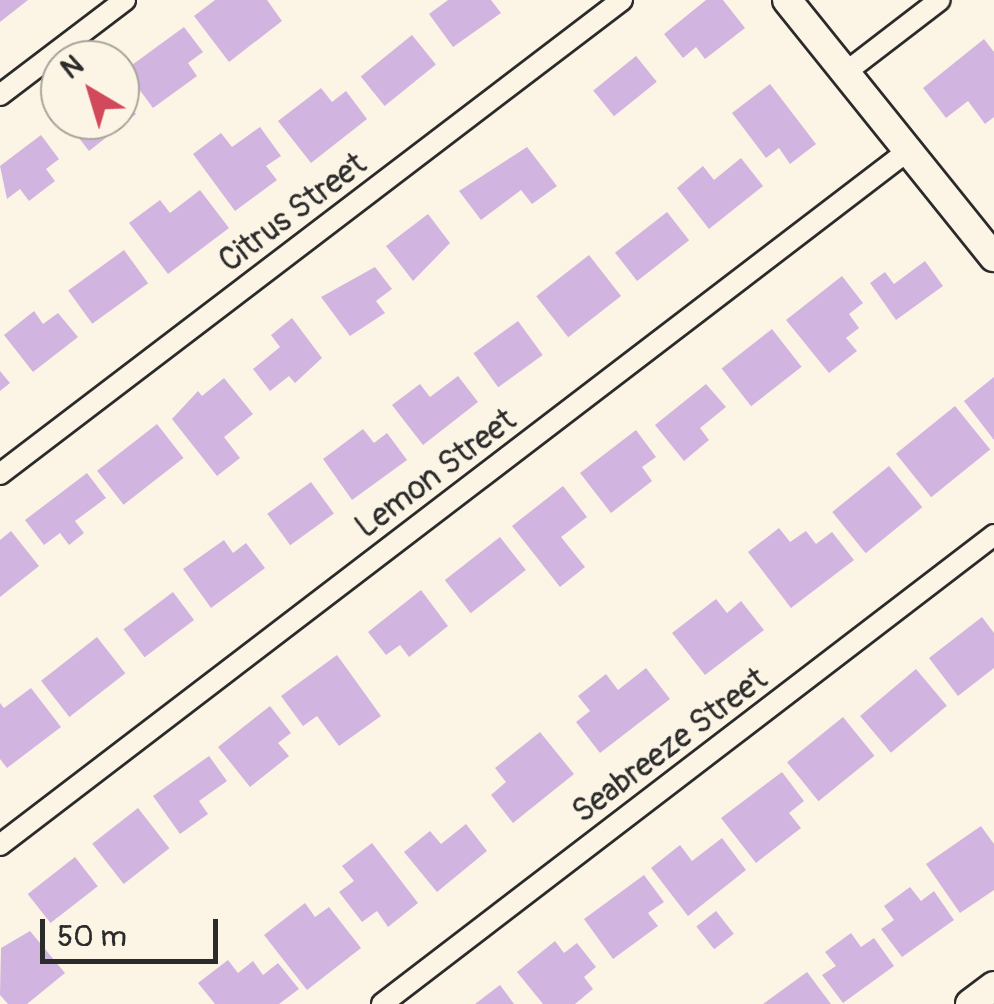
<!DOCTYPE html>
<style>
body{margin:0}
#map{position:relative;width:994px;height:1004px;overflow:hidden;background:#fcf5e5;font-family:Pangolin,sans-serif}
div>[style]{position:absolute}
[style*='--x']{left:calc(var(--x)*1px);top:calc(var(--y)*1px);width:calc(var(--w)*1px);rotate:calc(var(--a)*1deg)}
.building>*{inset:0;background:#d2b4e0;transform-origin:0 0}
.roads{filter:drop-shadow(2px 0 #2b2b2b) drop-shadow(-2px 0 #2b2b2b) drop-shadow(0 2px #2b2b2b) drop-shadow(0 -2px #2b2b2b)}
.street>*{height:20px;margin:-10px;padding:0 10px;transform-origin:10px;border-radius:10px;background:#fcf5e5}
.secondary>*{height:28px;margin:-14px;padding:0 14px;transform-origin:14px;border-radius:14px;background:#fcf5e5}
span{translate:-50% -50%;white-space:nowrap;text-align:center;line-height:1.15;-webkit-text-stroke:8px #fcf5e5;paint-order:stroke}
.street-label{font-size:32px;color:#2b2b2b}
.north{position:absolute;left:40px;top:40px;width:100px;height:100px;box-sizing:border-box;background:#fcf5e5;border:2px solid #a8a49b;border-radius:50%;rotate:322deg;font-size:28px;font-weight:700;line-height:40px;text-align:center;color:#2b2b2b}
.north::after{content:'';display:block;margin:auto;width:35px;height:45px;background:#d1495b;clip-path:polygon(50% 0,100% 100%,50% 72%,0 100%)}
.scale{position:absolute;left:40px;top:919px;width:178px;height:45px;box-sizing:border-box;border:5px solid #2b2b2b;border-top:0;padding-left:12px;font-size:30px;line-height:35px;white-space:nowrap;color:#2b2b2b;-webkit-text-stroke:8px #fcf5e5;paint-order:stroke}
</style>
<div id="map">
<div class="building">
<div style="clip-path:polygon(0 0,28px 0,0 22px)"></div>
<div style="clip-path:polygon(215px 0,267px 0,282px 21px,229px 62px,194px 16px)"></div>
<div style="clip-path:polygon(448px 0,491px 0,501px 13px,453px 47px,429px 14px)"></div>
<div style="clip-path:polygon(706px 0,723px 0,745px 28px,705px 59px,696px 47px,683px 58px,664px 34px)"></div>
<div style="clip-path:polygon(184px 27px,203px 52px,188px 63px,197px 76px,153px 108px,125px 70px)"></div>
<div style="left:412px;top:35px;width:38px;height:66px;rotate:51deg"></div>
<div style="clip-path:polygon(984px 39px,994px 52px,994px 117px,985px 124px,968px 101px,946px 118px,923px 88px)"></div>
<div style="left:636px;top:56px;width:33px;height:55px;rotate:51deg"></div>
<div style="clip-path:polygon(770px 84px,816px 144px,790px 164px,779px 148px,766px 158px,732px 113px)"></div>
<div style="clip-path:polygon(321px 88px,332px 102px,346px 91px,367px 119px,311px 163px,278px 121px)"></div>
<div style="clip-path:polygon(120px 94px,136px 114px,89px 151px,65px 120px,120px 120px)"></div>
<div style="clip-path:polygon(260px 127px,281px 156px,266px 166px,277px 180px,235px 211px,193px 154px,221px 133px,232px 147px)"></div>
<div style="clip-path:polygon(41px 135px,59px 159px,46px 169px,55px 181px,29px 201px,20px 189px,7px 199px,0 166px)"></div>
<div style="clip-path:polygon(527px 147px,557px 186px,532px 204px,521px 190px,481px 220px,459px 191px)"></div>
<div style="clip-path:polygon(741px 158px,763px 186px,709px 229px,677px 188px,703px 166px,714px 180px)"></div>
<div style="clip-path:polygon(200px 190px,229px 228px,168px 274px,129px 223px,160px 200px,170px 213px)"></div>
<div style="left:667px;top:212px;width:36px;height:66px;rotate:52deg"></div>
<div style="clip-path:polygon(428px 214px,450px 243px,413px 281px,386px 246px)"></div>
<div style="left:124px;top:250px;width:41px;height:69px;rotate:54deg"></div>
<div style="left:589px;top:255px;width:52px;height:67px;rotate:52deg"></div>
<div style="clip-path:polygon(925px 261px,943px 286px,896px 320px,870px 283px,885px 272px,894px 284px)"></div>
<div style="clip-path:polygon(375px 267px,392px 289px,376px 301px,385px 313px,350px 336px,321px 297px)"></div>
<div style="clip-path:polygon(842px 276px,863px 303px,849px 314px,859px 328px,846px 338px,857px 351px,829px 373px,786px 320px)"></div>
<div style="clip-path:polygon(34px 311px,43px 324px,58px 313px,78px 337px,33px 372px,4px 335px)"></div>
<div style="clip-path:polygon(292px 318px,322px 358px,295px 383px,289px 376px,270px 391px,253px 369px,280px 347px,271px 335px)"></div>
<div style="left:518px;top:321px;width:42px;height:55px;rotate:54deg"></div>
<div style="left:772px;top:329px;width:48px;height:64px;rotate:52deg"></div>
<div style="clip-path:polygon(0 371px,10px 383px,0 391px)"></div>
<div style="clip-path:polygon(458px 376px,478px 402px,423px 445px,392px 405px,420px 384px,430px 397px)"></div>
<div style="clip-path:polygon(994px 377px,994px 440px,964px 401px)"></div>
<div style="clip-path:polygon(224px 378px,253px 414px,224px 437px,240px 458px,217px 476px,172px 419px,198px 391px,202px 396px)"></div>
<div style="clip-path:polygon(706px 384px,726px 407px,700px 428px,709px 440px,684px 461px,655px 425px)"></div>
<div style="left:955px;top:406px;width:56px;height:76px;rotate:51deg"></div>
<div style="left:157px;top:424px;width:43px;height:76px;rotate:52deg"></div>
<div style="clip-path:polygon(363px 429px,374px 443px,387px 433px,407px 460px,352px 500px,323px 459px)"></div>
<div style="clip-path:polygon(636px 430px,656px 457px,642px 467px,652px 481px,611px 513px,580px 473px)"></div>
<div style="left:889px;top:466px;width:53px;height:73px;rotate:51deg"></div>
<div style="clip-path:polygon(87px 473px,106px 498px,75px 521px,84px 533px,69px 545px,60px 533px,44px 545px,25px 520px)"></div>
<div style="left:311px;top:482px;width:39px;height:54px;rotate:54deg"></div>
<div style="clip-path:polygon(563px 486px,587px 517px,561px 537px,585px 567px,560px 587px,512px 526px)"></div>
<div style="clip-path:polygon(779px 528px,790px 542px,806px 531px,816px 544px,832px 532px,854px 560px,791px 608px,748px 552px)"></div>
<div style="clip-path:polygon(11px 531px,39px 566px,0 597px,0 540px)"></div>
<div style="left:500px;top:537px;width:42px;height:70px;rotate:52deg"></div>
<div style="clip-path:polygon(224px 540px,233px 553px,246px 543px,265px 568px,211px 608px,183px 569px)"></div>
<div style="clip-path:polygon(421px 590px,448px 626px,409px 657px,400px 645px,386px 655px,368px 632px)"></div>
<div style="left:173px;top:592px;width:35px;height:62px;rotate:53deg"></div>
<div style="clip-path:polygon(716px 599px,727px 613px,741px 601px,764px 630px,705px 675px,672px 633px)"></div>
<div style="clip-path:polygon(982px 617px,994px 633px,994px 668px,958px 696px,929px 658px)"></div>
<div style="left:97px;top:637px;width:46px;height:71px;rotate:52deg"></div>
<div style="clip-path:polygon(337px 655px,381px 716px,339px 746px,317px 716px,303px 726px,281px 696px)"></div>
<div style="clip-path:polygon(646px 668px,670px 699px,600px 753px,576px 722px,590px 711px,578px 696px,606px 674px,618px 690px)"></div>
<div style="left:916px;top:669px;width:48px;height:73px;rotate:50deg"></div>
<div style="clip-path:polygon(31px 688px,61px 727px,7px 768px,0 759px,0 703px,4px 708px)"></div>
<div style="clip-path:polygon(270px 706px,291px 733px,278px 743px,289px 756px,250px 787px,218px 747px)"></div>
<div style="left:843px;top:717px;width:50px;height:72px;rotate:51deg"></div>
<div style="clip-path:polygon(540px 732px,574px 774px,513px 823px,491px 795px,506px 782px,495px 768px)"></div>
<div style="clip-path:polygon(209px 756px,227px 781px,199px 801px,208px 814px,180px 834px,153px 796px)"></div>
<div style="clip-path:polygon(782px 772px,804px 801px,789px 813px,801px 828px,756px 863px,721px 818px)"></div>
<div style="left:138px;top:808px;width:51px;height:58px;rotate:52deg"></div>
<div style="clip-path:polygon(466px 824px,487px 851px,437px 892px,404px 852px,430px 831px,441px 844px)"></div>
<div style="clip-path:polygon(981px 826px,994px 844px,994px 890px,960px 913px,926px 864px)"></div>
<div style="clip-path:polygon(722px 838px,746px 870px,688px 916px,651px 868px,680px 845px,692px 861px)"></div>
<div style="clip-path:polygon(372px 843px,418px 903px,388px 927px,377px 911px,362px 922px,339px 892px,354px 881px,342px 866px)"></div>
<div style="left:75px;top:857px;width:37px;height:60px;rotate:52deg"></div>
<div style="clip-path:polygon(644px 875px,664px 902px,648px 913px,658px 926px,613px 959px,584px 919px)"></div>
<div style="clip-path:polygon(910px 887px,921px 901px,934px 891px,954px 920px,902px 957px,881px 929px,894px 920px,884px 906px)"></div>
<div style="clip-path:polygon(305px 903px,315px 917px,329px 907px,361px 948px,307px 990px,264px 935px)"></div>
<div style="left:716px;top:911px;width:29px;height:25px;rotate:52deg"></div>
<div style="clip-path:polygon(30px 931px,65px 973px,27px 1004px,8px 1004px,0 995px,1px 948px)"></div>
<div style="clip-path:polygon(851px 933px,861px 947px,874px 938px,894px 966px,843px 1003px,822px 975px,836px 966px,825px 952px)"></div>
<div style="clip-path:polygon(555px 941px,564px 953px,577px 943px,596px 967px,584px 977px,593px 989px,575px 1004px,543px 1004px,517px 972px)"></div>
<div style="clip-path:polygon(228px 960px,238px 973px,253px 961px,263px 975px,278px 963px,299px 989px,279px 1004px,215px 1004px,198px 983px)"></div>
<div style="clip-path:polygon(807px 972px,831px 1004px,763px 1004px)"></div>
<div style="clip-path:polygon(500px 985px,514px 1004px,475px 1004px)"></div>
</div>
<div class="roads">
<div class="street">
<div style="--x:846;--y:72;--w:118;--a:-37.5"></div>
<div style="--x:0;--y:95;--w:157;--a:-37.2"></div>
<div style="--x:0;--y:474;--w:782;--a:-37.31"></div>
<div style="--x:0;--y:845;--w:1144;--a:-37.4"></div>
<div style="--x:382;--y:1004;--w:771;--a:-37.46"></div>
</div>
<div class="secondary">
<div style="--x:787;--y:0;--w:330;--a:51.2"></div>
<div style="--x:970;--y:1004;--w:30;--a:-37"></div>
</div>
</div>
<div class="street-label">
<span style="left:293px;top:213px;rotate:-37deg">Citrus Street</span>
<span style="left:436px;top:474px;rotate:-37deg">Lemon Street</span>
<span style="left:670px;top:746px;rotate:-37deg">Seabreeze Street</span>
</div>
<div class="north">N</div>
<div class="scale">50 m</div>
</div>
